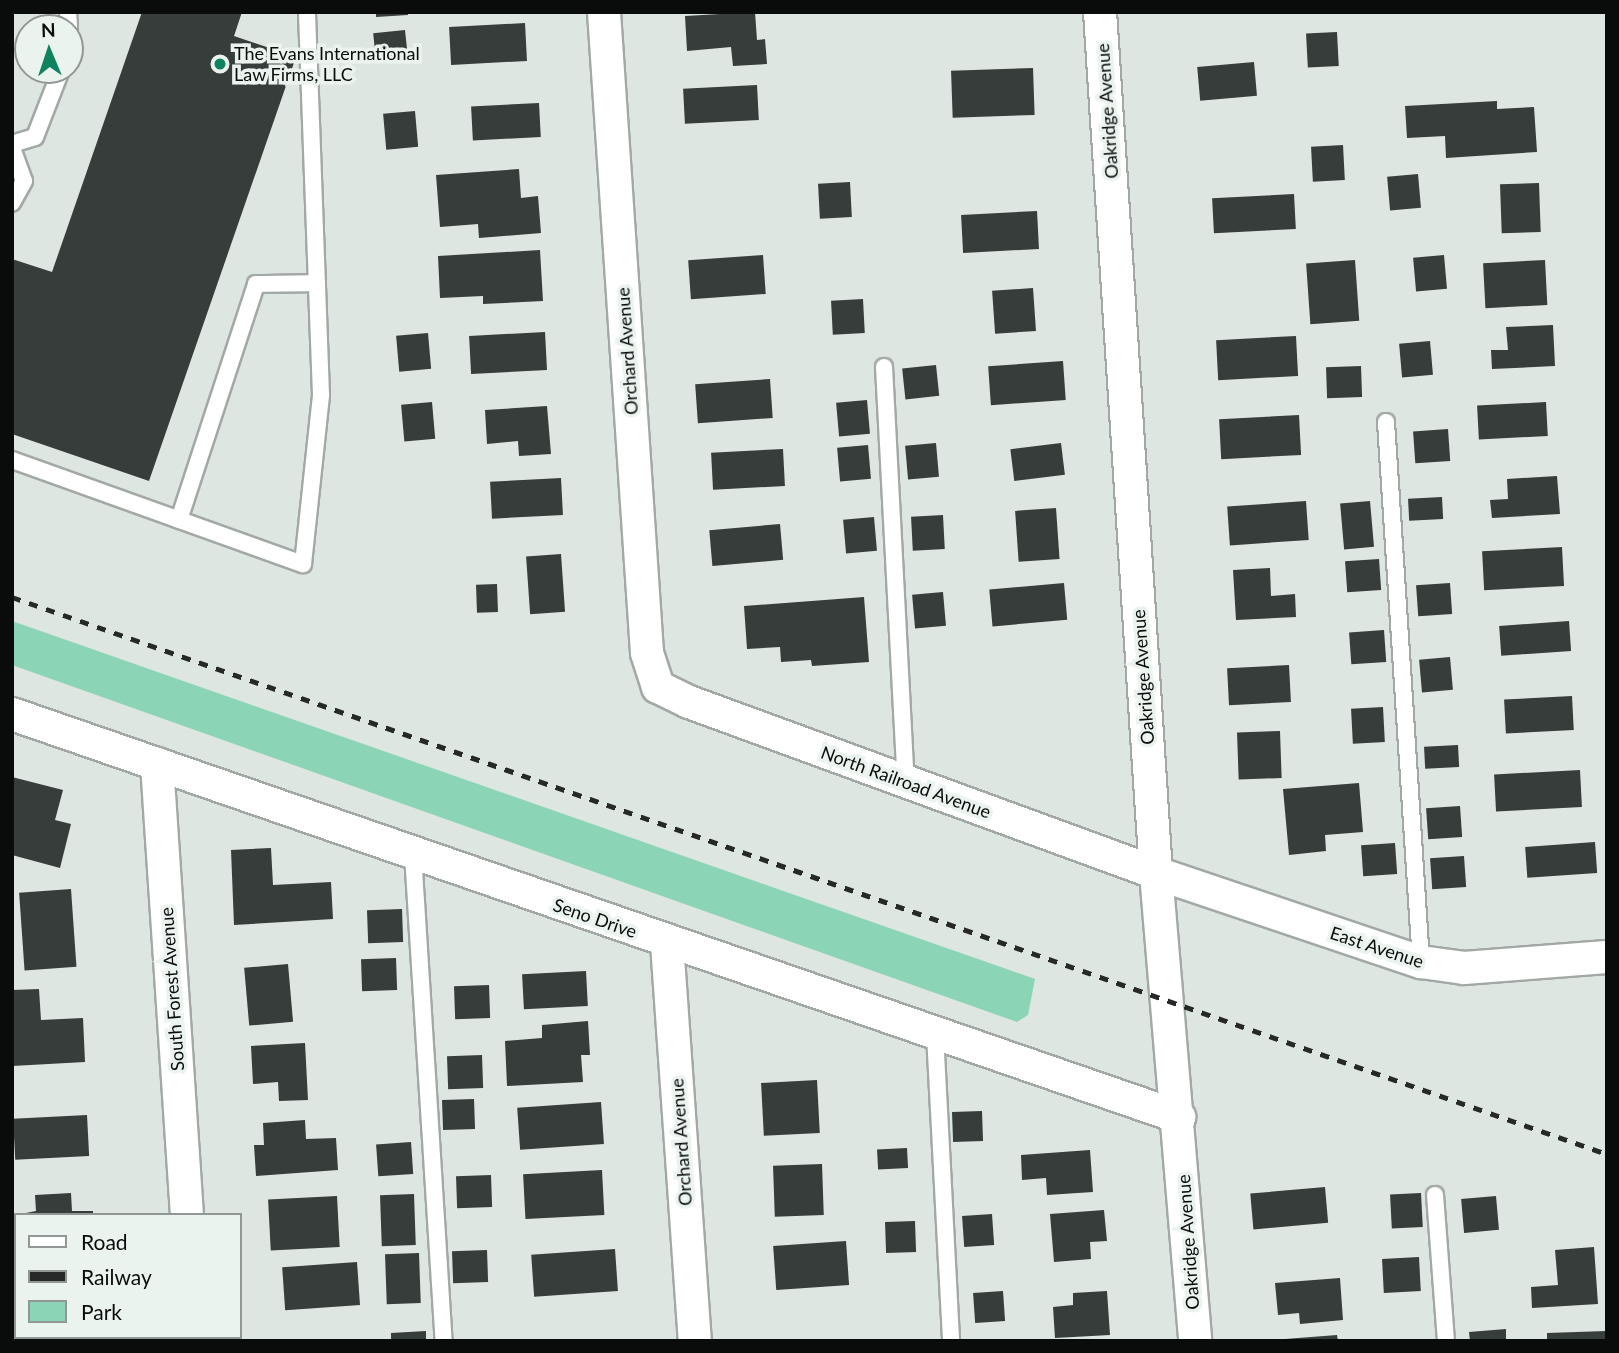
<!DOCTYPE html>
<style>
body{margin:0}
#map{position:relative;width:1619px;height:1353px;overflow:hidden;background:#dee6e2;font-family:Lato,sans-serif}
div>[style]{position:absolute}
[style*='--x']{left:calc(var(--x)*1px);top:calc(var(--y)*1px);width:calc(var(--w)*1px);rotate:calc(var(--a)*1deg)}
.green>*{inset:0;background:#8cd4b6}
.building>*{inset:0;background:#363d3a;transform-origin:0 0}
.roads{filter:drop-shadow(2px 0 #a2a9a5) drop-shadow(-2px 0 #a2a9a5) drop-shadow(0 2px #a2a9a5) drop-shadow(0 -2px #a2a9a5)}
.service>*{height:16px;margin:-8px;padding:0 8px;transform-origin:8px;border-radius:8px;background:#fff}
.minor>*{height:32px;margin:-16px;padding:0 16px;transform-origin:16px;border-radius:16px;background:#fff}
.rail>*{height:5px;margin-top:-2.5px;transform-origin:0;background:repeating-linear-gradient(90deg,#262928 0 9px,transparent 0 18px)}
.dots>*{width:19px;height:19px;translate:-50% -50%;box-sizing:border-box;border:4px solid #ebf3ef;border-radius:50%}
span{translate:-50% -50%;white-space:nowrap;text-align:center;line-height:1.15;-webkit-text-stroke:7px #ebf3ef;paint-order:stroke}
.poi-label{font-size:18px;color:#0a0c0b}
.left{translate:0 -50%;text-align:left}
.street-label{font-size:18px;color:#0a0c0b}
.frame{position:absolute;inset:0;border:14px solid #0a0c0b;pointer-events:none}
.legend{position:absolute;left:14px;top:1213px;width:228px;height:126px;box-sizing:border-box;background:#ebf3ef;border:2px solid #919794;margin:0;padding:9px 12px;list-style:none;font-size:21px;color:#0a0c0b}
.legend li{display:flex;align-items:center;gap:14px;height:35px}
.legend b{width:35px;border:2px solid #919794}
.north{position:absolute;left:14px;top:14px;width:70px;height:70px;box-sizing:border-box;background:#ebf3ef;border:2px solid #919794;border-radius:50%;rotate:358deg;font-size:19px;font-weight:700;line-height:28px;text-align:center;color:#0a0c0b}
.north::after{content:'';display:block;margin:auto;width:24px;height:32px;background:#0f8260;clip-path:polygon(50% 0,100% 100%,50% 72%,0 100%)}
</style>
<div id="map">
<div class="green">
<div style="clip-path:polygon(12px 621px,1035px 979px,1028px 1015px,1017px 1022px,12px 665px)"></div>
</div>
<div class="building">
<div style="clip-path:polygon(142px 12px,242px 12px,234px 36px,296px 57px,149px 481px,12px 434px,12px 259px,52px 272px)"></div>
<div style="clip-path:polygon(376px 12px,408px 12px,408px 15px,376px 17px)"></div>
<div style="clip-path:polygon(755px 12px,757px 40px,765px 39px,767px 64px,733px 66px,731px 47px,687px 51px,685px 16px)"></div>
<div style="left:525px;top:23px;width:38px;height:76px;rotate:87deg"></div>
<div style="left:405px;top:30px;width:29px;height:32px;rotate:84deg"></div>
<div style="left:1337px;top:32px;width:34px;height:31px;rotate:87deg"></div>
<div style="left:1254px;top:62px;width:34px;height:57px;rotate:85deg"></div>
<div style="left:1033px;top:68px;width:47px;height:82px;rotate:88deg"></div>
<div style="left:757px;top:85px;width:35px;height:74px;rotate:87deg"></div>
<div style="clip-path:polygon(1497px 101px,1497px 109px,1534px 107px,1537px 152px,1446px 158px,1445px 136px,1407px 138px,1405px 106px)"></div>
<div style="left:539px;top:103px;width:34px;height:68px;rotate:87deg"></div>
<div style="left:415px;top:111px;width:36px;height:32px;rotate:85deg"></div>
<div style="left:1343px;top:145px;width:35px;height:32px;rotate:87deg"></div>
<div style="clip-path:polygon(519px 169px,521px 198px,538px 196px,541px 233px,479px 238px,478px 224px,440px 227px,436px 175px)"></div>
<div style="left:1418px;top:174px;width:34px;height:31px;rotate:85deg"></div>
<div style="left:850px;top:182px;width:35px;height:32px;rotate:87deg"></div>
<div style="left:1539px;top:183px;width:49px;height:39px;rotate:88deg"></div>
<div style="left:1294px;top:194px;width:35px;height:82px;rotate:87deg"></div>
<div style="left:1037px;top:211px;width:38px;height:76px;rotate:87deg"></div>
<div style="clip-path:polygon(540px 250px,543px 301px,483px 304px,483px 296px,440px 298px,438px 256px)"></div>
<div style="left:763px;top:255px;width:39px;height:75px;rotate:86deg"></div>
<div style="left:1444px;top:255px;width:34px;height:31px;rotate:85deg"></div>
<div style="left:1355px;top:260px;width:61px;height:49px;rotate:86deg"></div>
<div style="left:1545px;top:260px;width:45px;height:62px;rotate:87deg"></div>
<div style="left:1033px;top:288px;width:43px;height:41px;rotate:86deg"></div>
<div style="left:863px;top:299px;width:34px;height:32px;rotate:87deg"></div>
<div style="clip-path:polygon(1553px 325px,1555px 366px,1492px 369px,1491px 350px,1508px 350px,1506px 327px)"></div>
<div style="left:545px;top:332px;width:38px;height:76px;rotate:87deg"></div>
<div style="left:428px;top:333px;width:36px;height:32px;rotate:85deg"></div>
<div style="left:1296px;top:336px;width:40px;height:80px;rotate:87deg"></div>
<div style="left:1430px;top:341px;width:34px;height:31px;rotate:85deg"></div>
<div style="left:1063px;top:361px;width:39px;height:75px;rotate:86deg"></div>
<div style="left:936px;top:365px;width:31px;height:34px;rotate:84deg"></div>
<div style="left:1361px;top:366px;width:31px;height:35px;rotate:88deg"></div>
<div style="left:770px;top:379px;width:39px;height:75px;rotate:86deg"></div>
<div style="left:867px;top:400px;width:34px;height:31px;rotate:85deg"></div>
<div style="left:432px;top:402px;width:37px;height:31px;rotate:85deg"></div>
<div style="left:1546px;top:402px;width:34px;height:69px;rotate:87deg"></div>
<div style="clip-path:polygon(547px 406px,551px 454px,519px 456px,518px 441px,487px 444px,485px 410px)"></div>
<div style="left:1299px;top:415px;width:40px;height:80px;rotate:87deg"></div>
<div style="left:1448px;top:429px;width:32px;height:35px;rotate:86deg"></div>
<div style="left:936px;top:443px;width:34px;height:31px;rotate:85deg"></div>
<div style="left:1061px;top:443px;width:32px;height:51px;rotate:83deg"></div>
<div style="left:868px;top:445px;width:34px;height:31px;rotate:85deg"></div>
<div style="left:783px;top:449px;width:37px;height:72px;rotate:87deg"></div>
<div style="clip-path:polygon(1557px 476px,1560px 514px,1492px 518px,1490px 500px,1508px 499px,1507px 479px)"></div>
<div style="left:561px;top:478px;width:37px;height:71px;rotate:87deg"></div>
<div style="left:1442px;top:497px;width:22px;height:34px;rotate:87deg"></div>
<div style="left:1306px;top:501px;width:39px;height:79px;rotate:86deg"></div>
<div style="left:1370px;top:501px;width:46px;height:30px;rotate:85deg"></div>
<div style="left:1056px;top:508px;width:51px;height:41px;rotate:86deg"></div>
<div style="left:943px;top:515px;width:34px;height:32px;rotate:87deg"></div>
<div style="left:874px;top:517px;width:34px;height:31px;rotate:85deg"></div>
<div style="left:780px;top:524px;width:36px;height:71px;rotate:85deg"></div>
<div style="left:1562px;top:547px;width:39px;height:80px;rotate:87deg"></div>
<div style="left:561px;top:554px;width:58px;height:35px;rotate:86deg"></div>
<div style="left:1379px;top:559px;width:31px;height:34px;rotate:86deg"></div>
<div style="clip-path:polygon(1270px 568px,1271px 596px,1295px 594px,1296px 617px,1236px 620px,1233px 570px)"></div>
<div style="left:1064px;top:583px;width:37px;height:75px;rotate:85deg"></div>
<div style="left:1450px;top:583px;width:31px;height:34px;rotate:86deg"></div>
<div style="left:497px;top:584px;width:28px;height:21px;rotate:88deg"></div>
<div style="left:943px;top:592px;width:34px;height:31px;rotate:85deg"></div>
<div style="clip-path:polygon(864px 597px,869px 662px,812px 666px,811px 660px,781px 662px,780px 647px,747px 649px,744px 606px)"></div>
<div style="left:1569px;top:621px;width:30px;height:70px;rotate:86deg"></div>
<div style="left:1384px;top:630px;width:32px;height:35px;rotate:86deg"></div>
<div style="left:1450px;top:657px;width:33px;height:31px;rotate:85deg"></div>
<div style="left:1289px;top:665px;width:37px;height:62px;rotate:87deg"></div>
<div style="left:1572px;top:696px;width:34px;height:68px;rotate:87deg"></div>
<div style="left:1383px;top:707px;width:35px;height:32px;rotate:87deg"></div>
<div style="left:1280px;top:731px;width:47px;height:43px;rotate:88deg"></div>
<div style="left:1458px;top:745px;width:22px;height:34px;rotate:87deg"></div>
<div style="left:1580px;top:770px;width:37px;height:86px;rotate:87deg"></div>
<div style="clip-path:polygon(12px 777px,63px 790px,55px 820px,71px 824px,60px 868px,12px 855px)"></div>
<div style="clip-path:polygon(1359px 783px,1363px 832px,1325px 835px,1326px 851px,1289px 855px,1283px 789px)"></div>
<div style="left:1460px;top:806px;width:31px;height:34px;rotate:86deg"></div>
<div style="left:1595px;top:842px;width:31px;height:70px;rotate:86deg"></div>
<div style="left:1395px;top:843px;width:31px;height:34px;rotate:86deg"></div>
<div style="clip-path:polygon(271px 848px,273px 885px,331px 882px,333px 919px,234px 925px,231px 850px)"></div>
<div style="left:1464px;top:856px;width:31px;height:34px;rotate:86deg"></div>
<div style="left:71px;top:889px;width:78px;height:52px;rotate:86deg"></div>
<div style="left:402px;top:909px;width:33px;height:35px;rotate:88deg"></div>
<div style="left:396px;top:958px;width:32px;height:35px;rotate:88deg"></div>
<div style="left:288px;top:964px;width:58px;height:44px;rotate:85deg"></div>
<div style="left:586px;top:971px;width:35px;height:64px;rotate:87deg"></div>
<div style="left:489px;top:985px;width:33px;height:35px;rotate:88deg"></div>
<div style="clip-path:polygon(39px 989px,41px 1020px,83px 1018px,85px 1062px,12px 1066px,12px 990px)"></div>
<div style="clip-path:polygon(588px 1021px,590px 1055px,581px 1055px,583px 1082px,507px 1086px,505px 1041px,542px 1038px,542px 1025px)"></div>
<div style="clip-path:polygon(305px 1043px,308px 1100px,279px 1101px,278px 1082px,253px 1084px,251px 1046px)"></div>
<div style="left:482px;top:1055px;width:33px;height:35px;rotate:88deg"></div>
<div style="left:817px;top:1080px;width:53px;height:56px;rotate:87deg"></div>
<div style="left:474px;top:1099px;width:30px;height:32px;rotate:88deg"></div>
<div style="left:601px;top:1102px;width:42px;height:84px;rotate:86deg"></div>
<div style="left:982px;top:1111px;width:30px;height:30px;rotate:88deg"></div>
<div style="left:87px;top:1115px;width:41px;height:74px;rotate:87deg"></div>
<div style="clip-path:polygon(305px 1120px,306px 1139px,336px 1138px,338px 1170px,256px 1176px,254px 1145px,264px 1145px,263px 1123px)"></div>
<div style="left:411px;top:1142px;width:32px;height:35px;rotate:86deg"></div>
<div style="left:907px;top:1148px;width:20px;height:30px;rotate:87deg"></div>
<div style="clip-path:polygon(1090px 1150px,1093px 1192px,1047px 1195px,1046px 1178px,1022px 1180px,1021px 1155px)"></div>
<div style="left:822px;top:1164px;width:51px;height:49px;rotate:88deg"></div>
<div style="left:602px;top:1170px;width:45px;height:79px;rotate:87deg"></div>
<div style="left:491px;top:1175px;width:32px;height:35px;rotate:88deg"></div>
<div style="left:1325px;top:1187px;width:36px;height:75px;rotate:85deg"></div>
<div style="clip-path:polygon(71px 1193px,72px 1211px,93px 1211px,93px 1215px,16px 1215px,36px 1211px,35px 1195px)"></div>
<div style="left:1421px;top:1193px;width:34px;height:31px;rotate:87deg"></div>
<div style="left:414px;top:1194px;width:51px;height:34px;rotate:88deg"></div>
<div style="left:337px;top:1196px;width:51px;height:69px;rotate:87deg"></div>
<div style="left:1496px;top:1196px;width:34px;height:35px;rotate:85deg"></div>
<div style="clip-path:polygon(1104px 1210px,1107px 1241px,1090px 1242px,1091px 1259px,1054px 1262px,1050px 1214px)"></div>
<div style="left:992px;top:1214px;width:31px;height:30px;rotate:86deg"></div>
<div style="left:915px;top:1221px;width:31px;height:30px;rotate:88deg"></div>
<div style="left:846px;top:1241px;width:44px;height:73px;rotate:86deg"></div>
<div style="clip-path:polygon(1594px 1247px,1598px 1304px,1532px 1308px,1531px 1287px,1558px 1285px,1555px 1250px)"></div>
<div style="left:615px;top:1249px;width:42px;height:84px;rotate:86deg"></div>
<div style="left:487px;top:1250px;width:32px;height:35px;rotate:88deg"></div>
<div style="left:419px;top:1253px;width:50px;height:34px;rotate:88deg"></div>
<div style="left:1419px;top:1257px;width:34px;height:37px;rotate:87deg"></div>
<div style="left:357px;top:1262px;width:43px;height:75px;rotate:86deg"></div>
<div style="clip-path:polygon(1340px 1278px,1343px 1320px,1300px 1324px,1299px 1313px,1278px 1315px,1275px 1283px)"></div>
<div style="left:1003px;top:1291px;width:30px;height:30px;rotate:86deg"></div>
<div style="clip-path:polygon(1107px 1291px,1110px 1335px,1055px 1338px,1053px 1307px,1073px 1305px,1073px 1293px)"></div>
<div style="clip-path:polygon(1506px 1329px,1506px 1341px,1470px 1341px,1469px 1332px)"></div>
<div style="clip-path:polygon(426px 1331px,426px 1341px,391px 1341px,391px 1333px)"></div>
<div style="clip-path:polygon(1606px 1331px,1607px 1341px,1547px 1341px,1547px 1333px)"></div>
<div style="clip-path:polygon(1337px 1335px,1338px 1341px,1285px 1341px,1285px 1339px)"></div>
<div style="left:24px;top:1337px;width:74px;height:4px"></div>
</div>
<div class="roads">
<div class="service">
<div style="--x:68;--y:12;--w:16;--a:86"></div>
<div style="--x:12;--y:144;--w:24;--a:-17"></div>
<div style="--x:35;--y:137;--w:72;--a:-68.8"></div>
<div style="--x:12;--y:148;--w:35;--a:70"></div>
<div style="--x:24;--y:181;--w:25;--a:119"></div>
<div style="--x:884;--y:367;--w:415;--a:87"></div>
<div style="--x:1386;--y:422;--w:541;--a:86.29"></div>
<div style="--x:12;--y:460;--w:309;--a:19.7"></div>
<div style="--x:303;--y:564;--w:170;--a:-83.9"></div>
<div style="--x:321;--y:395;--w:383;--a:-92.1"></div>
<div style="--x:179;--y:520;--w:248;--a:-71.9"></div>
<div style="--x:256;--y:284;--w:61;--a:-0.9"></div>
<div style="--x:413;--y:854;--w:488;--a:86.4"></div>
<div style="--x:935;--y:1034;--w:307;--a:87"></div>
<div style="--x:1435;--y:1195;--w:146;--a:85.7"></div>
</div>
<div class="minor">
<div style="--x:604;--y:12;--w:642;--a:86.16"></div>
<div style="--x:647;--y:653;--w:36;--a:72"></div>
<div style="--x:658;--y:687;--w:34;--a:26"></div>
<div style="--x:689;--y:702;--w:497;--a:20.1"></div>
<div style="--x:1156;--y:873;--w:280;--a:18.6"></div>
<div style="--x:1421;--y:962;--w:43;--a:7.9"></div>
<div style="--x:1464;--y:968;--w:143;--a:-4.4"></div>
<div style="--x:1100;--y:12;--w:863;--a:86.28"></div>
<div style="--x:1156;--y:873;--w:470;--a:85.2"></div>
<div style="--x:12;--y:714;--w:1235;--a:19.05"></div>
<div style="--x:157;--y:764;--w:452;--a:86.2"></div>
<div style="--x:667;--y:943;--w:399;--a:86"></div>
<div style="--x:195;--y:1337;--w:4;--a:90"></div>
</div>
</div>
<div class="rail">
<div style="--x:12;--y:597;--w:1689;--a:19.25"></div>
</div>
<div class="dots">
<div style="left:220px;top:64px;background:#0f8260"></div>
</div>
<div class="poi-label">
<span class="left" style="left:234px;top:64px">The Evans International<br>Law Firms, LLC</span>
</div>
<div class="street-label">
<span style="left:1107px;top:111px;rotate:-94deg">Oakridge Avenue</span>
<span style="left:627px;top:351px;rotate:-94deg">Orchard Avenue</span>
<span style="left:1143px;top:677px;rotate:-94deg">Oakridge Avenue</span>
<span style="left:906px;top:782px;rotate:20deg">North Railroad Avenue</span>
<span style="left:595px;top:918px;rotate:19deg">Seno Drive</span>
<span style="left:1377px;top:947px;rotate:18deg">East Avenue</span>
<span style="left:172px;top:989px;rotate:-94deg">South Forest Avenue</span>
<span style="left:681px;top:1142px;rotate:-94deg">Orchard Avenue</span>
<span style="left:1188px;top:1242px;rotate:-94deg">Oakridge Avenue</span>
</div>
<div class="frame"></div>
<ul class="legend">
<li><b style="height:9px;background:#fff"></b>Road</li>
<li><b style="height:9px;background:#262928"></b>Railway</li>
<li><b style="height:19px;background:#8cd4b6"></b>Park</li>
</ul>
<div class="north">N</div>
</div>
